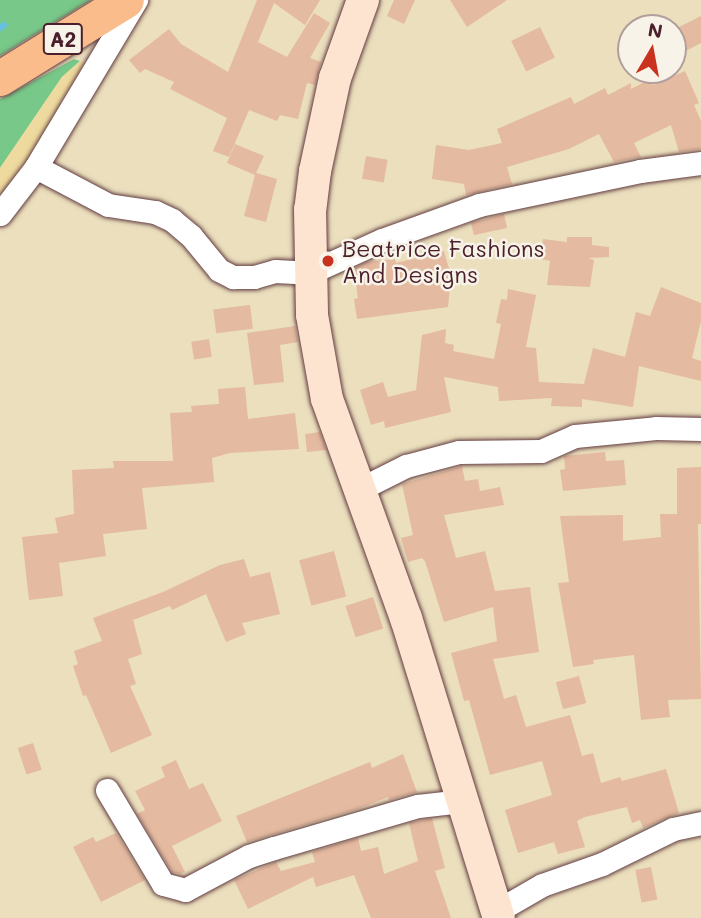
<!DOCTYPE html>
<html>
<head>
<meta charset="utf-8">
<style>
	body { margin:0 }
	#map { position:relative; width:701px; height:918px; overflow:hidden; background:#ebdfbd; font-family:Mali,sans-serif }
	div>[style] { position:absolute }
	.green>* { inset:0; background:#78c889 }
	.sand>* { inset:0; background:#eeda9e }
	.stream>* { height:6px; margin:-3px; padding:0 3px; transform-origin:3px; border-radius:3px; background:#68c0e5 }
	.building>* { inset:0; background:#e4baa0; transform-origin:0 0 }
	.roads { filter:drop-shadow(0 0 2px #623c41) drop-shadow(0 0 2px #623c41) }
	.street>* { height:23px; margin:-11.5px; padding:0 11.5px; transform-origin:11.5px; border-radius:11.5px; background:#fff }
	.secondary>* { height:32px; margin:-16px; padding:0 16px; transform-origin:16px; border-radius:16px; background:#fde4d0 }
	.primary>* { height:35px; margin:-17.5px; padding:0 17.5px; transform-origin:17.5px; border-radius:17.5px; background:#f9bc8a }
	.dots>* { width:19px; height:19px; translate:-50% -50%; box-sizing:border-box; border:4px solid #f7f3e8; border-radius:50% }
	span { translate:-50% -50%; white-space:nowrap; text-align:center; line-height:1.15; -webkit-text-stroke:5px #f7f3e8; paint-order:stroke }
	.shield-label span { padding:2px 5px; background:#f7f3e8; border:2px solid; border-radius:5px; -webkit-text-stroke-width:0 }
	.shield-label { font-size:21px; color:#4a1f2b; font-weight:700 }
	.poi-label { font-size:23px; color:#4a1f2b }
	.left { translate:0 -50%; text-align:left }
	.north { position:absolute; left:617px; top:14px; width:70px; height:70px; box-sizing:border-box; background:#f7f3e8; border:2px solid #b29e9c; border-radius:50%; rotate:10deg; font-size:19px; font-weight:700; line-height:28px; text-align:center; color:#4a1f2b }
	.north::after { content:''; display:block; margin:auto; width:24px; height:32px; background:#c8321e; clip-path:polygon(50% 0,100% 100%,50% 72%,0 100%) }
</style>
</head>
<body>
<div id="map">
	<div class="green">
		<div style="clip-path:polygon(0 0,91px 0,0 56px)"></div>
		<div style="clip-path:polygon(74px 59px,80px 61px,62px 77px,0 168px,0 99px)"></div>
	</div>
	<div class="sand">
		<div style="clip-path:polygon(80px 61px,89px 65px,0 203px,0 168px,62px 77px)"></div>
	</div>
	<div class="stream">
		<div style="left:0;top:28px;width:5px;rotate:-37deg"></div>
	</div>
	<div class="building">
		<div style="clip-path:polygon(257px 0,320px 0,305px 25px,274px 3px,258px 42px,287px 57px,314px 13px,330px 23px,310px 58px,321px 62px,315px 85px,307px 83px,298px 119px,280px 115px,277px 121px,249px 110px,229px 157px,213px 151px,227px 118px,170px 89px,174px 82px,145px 69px,140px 73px,129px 60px,169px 29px,181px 44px,228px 72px)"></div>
		<div style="clip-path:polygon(394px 0,415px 0,404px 24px,387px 16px)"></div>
		<div style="clip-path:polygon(450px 0,507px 0,467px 27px)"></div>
		<div style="clip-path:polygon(701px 16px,701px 43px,678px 55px,673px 44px,673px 30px)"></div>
		<div style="left:540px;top:27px;width:34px;height:32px;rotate:64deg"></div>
		<div style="clip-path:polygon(685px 71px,699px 103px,694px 105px,701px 121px,701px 149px,679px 152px,671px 125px,634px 143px,641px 157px,614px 162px,599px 134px,569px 149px,507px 167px,512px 184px,466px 195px,464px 184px,432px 179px,436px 145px,469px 150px,502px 143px,497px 129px,571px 97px,574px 104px,605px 88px,608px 95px,631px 83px,631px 89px,651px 79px,653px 85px)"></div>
		<div style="clip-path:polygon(235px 144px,264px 156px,256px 173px,277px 179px,266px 222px,244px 216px,255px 175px,227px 163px)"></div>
		<div style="left:366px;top:156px;width:22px;height:23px;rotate:10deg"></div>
		<div style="clip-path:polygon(504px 214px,507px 228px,474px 235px,471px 223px)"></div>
		<div style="clip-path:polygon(567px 237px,592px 237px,592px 245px,609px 247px,609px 257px,588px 258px,594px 260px,590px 287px,547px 285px,550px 261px,540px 259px,543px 239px,567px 242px)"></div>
		<div style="clip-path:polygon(444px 251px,451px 276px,448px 307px,357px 319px,354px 299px,358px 298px,354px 268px,366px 262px,395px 259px,396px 263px)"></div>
		<div style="clip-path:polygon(661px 287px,701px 303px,701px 321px,692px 358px,701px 361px,701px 381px,639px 366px,633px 407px,582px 399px,582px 407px,551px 406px,552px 398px,499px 401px,498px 387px,444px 377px,451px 412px,385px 428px,384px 421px,371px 425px,360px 390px,383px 382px,388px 397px,416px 390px,422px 335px,446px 329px,445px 343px,454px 345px,453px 351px,494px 359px,501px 324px,496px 323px,501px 299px,507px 300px,508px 289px,536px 295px,526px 347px,536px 348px,539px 382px,584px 384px,593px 348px,625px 357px,636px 312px,650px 316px)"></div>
		<div style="left:250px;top:305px;width:24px;height:37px;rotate:83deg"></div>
		<div style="clip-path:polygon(295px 326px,298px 342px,280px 345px,284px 382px,254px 385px,247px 333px)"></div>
		<div style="left:209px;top:339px;width:18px;height:18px;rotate:81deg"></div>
		<div style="clip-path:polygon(245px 387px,248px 419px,295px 413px,299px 449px,230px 453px,212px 458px,214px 482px,142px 488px,147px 529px,103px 534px,106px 556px,59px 563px,63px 596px,29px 600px,22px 537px,58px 533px,55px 518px,74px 514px,72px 470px,114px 468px,113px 461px,173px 461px,170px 413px,192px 412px,191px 406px,219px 404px,218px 389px)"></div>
		<div style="clip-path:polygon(320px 432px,326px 450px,307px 452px,305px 434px)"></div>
		<div style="clip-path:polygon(605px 452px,606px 461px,624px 460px,626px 485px,563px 491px,560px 470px,565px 469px,564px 456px)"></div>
		<div style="clip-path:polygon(462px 466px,465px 481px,478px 479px,480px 491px,500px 487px,504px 505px,444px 515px,456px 558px,485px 551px,495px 591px,530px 587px,531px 595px,539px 652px,493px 659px,504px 699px,516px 695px,526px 727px,570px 715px,582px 756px,593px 753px,601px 783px,620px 777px,622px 781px,666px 769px,679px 813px,643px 828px,640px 820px,632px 823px,627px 807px,585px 817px,577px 821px,585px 847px,558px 854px,554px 842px,518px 853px,505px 810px,552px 795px,542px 761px,490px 775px,469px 700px,464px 701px,451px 653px,497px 641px,493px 607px,444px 622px,425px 561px,422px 558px,408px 562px,401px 538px,413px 535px,402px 484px)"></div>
		<div style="clip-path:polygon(701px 467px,701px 524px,698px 524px,701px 699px,668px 700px,670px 717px,641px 720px,634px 655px,593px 660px,594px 664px,573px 667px,558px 583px,569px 582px,560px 516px,623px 515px,623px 541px,661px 537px,660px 514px,677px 514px,677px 468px)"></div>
		<div style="left:334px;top:551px;width:47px;height:36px;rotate:75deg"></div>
		<div style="clip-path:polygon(244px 559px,250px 577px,270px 572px,280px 614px,242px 623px,246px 634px,226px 642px,206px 594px,172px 610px,170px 606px,133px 620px,142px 654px,128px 659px,136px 684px,130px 686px,152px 735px,111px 753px,86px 695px,83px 696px,73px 666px,78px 664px,74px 651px,102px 641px,93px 618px,163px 592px,220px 565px)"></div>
		<div style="left:373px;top:597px;width:33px;height:29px;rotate:72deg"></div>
		<div style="left:579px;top:676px;width:28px;height:24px;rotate:75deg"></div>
		<div style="left:33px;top:743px;width:28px;height:16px;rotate:72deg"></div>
		<div style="clip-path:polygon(403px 754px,417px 792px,389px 800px,388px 797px,358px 809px,247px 842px,236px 816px,370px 762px,372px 768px)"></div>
		<div style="clip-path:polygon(176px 760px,189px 789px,203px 783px,222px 821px,172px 846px,185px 872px,180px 874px,172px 872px,137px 814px,145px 810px,135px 791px,165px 777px,161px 767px)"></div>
		<div style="clip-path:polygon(432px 818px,445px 868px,435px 871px,451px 918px,371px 918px,354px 875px,316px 887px,313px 877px,248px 909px,234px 880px,276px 862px,281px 871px,315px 862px,312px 852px,358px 838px,361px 851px,378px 847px,384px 874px,418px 861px,409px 823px)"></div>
		<div style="clip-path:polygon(116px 833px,145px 880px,101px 902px,73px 847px,93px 837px,96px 842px)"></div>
		<div style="left:651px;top:867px;width:33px;height:16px;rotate:79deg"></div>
	</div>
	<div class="roads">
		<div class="street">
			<div style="left:36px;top:167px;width:81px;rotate:27.8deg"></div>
			<div style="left:108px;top:205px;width:48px;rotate:8.5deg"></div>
			<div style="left:155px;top:212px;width:19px;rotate:25deg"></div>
			<div style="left:172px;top:220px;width:25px;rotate:40deg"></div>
			<div style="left:191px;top:236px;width:44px;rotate:50.5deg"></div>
			<div style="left:219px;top:270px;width:16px;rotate:27deg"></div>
			<div style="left:233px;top:277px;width:21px"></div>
			<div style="left:254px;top:277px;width:22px;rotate:-16deg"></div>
			<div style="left:275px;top:271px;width:34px;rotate:3deg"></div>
			<div style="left:309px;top:273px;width:80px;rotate:-24.3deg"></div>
			<div style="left:382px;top:240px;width:103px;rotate:-19.8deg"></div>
			<div style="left:479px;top:205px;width:165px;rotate:-11.9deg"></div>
			<div style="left:640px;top:171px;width:62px;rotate:-7.5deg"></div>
			<div style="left:0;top:214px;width:59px;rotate:-52.5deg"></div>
			<div style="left:36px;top:167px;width:195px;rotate:-59.1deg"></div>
			<div style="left:358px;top:490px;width:54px;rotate:-26.6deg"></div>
			<div style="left:406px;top:466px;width:55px;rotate:-14.8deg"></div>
			<div style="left:459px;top:452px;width:82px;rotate:-0.7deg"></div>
			<div style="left:541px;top:451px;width:37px;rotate:-24deg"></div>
			<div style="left:575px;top:436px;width:81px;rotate:-5.6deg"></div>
			<div style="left:656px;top:428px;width:45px;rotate:1.3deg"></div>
			<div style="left:107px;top:790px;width:109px;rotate:59.2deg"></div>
			<div style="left:163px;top:884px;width:23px;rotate:15deg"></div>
			<div style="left:185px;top:890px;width:72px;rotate:-28deg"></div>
			<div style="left:249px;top:856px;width:26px;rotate:-18deg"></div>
			<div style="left:274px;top:848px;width:150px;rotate:-16.3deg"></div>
			<div style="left:418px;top:806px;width:44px;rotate:-6.5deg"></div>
			<div style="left:497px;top:911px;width:52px;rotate:-30deg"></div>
			<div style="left:542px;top:885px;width:64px;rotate:-19.3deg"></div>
			<div style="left:602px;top:864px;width:79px;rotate:-26.2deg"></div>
			<div style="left:673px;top:829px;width:29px;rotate:-12deg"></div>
		</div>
		<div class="secondary">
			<div style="left:363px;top:0;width:83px;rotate:109.7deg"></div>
			<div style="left:335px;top:78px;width:95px;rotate:102.1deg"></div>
			<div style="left:315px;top:171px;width:38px;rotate:97deg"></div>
			<div style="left:310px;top:209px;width:106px;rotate:88.9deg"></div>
			<div style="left:312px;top:315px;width:85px;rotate:79.9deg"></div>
			<div style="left:327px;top:399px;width:233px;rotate:70.2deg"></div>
			<div style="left:406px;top:618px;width:314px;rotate:72.8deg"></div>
		</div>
		<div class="primary">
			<div style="left:0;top:78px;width:148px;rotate:-31.8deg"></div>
		</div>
	</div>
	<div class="dots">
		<div style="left:328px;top:261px;background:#c8321e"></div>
	</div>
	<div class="shield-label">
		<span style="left:63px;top:39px">A2</span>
	</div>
	<div class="poi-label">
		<span class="left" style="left:342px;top:261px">Beatrice Fashions<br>And Designs</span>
	</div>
	<div class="north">N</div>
</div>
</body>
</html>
